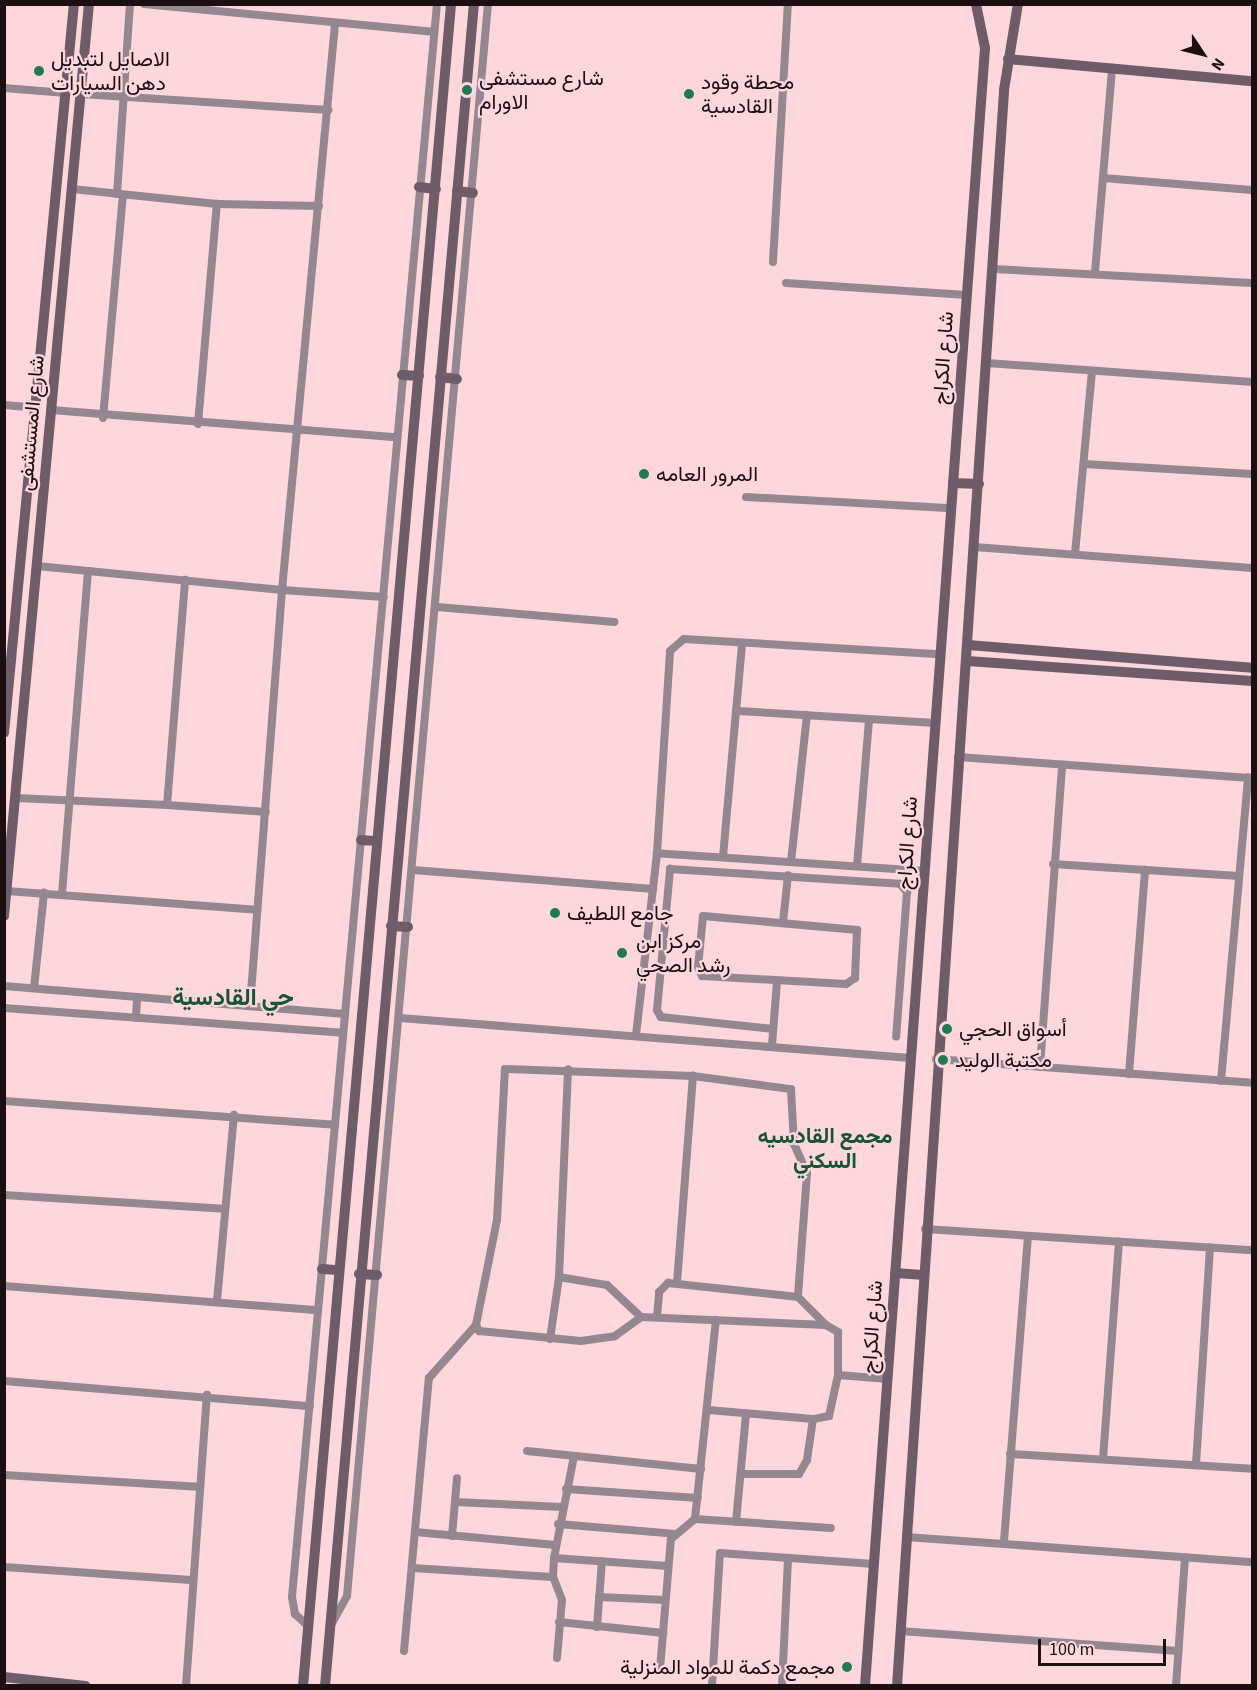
<!DOCTYPE html>
<html>
<head>
<meta charset="utf-8">
<style>
	body { margin:0 }
	#map { position:relative; width:1257px; height:1690px; overflow:hidden; background:#fdd7dc; font-family:"Source Sans 3",Vazirmatn,sans-serif }
	div>[style] { position:absolute }
	.street>* { height:8px; margin:-4px; padding:0 4px; transform-origin:4px; border-radius:4px; background:#958790 }
	.secondary>* { height:10px; margin:-5px; padding:0 5px; transform-origin:5px; border-radius:5px; background:#6f5c69 }
	.dots>* { width:16px; height:16px; translate:-50% -50%; box-sizing:border-box; border:3px solid #fdd7dc; border-radius:50% }
	span { translate:-50% -50%; white-space:nowrap; text-align:center; line-height:1.15; -webkit-text-stroke:4.5px #fdd7dc; paint-order:stroke }
	.poi-label { font-size:21px; color:#1b0f11 }
	.left { translate:0 -50%; text-align:left }
	.right { translate:-100% -50%; text-align:right }
	.street-label { font-size:21px; color:#1b0f11 }
	.neighbourhood-label { font-size:22px; color:#165436; font-weight:700 }
	.quarter-label { font-size:24px; color:#165436; font-weight:700 }
	.frame { position:absolute; inset:0; border:6px solid #1b0f11; pointer-events:none }
	.north { position:absolute; left:1173px; top:24px; width:60px; height:60px; -webkit-text-stroke:4px #fdd7dc; paint-order:stroke; rotate:125deg; font-size:16px; font-weight:700; line-height:24px; text-align:center; color:#1b0f11 }
	.north::after { content:''; display:block; margin:auto; width:21px; height:27px; background:#1b0f11; clip-path:polygon(50% 0,100% 100%,50% 72%,0 100%) }
	.scale { position:absolute; left:1038px; top:1639px; width:128px; height:27px; box-sizing:border-box; border:3px solid #1b0f11; border-top:0; padding-left:8px; font-size:18px; line-height:21px; white-space:nowrap; color:#1b0f11; -webkit-text-stroke:4px #fdd7dc; paint-order:stroke }
</style>
</head>
<body>
<div id="map">
	<div class="street">
		<div style="left:144px;top:4px;width:290px;rotate:5.5deg"></div>
		<div style="left:4px;top:88px;width:62px;rotate:4.6deg"></div>
		<div style="left:81px;top:94px;width:248px;rotate:3.7deg"></div>
		<div style="left:1103px;top:178px;width:149px;rotate:4.6deg"></div>
		<div style="left:72px;top:189px;width:146px;rotate:5.9deg"></div>
		<div style="left:217px;top:204px;width:102px;rotate:1.1deg"></div>
		<div style="left:117px;top:194px;width:190px;rotate:-86.1deg"></div>
		<div style="left:773px;top:262px;width:258px;rotate:-86.7deg"></div>
		<div style="left:994px;top:269px;width:258px;rotate:3.1deg"></div>
		<div style="left:1095px;top:272px;width:205px;rotate:-85.2deg"></div>
		<div style="left:786px;top:283px;width:181px;rotate:3.8deg"></div>
		<div style="left:987px;top:363px;width:266px;rotate:4.1deg"></div>
		<div style="left:4px;top:405px;width:32px;rotate:5deg"></div>
		<div style="left:51px;top:410px;width:346px;rotate:4.5deg"></div>
		<div style="left:103px;top:418px;width:224px;rotate:-84.9deg"></div>
		<div style="left:198px;top:424px;width:221px;rotate:-85.1deg"></div>
		<div style="left:1084px;top:464px;width:168px;rotate:3.4deg"></div>
		<div style="left:746px;top:497px;width:206px;rotate:3.1deg"></div>
		<div style="left:974px;top:547px;width:279px;rotate:4.3deg"></div>
		<div style="left:1075px;top:554px;width:184px;rotate:-84.7deg"></div>
		<div style="left:37px;top:566px;width:246px;rotate:5.6deg"></div>
		<div style="left:282px;top:590px;width:568px;rotate:-84.65deg"></div>
		<div style="left:437px;top:607px;width:178px;rotate:4.8deg"></div>
		<div style="left:738px;top:711px;width:198px;rotate:3.5deg"></div>
		<div style="left:958px;top:757px;width:293px;rotate:4.1deg"></div>
		<div style="left:17px;top:798px;width:150px;rotate:2.7deg"></div>
		<div style="left:167px;top:805px;width:226px;rotate:-85.4deg"></div>
		<div style="left:167px;top:805px;width:99px;rotate:4deg"></div>
		<div style="left:723px;top:857px;width:214px;rotate:-84.9deg"></div>
		<div style="left:791px;top:862px;width:148px;rotate:-83.8deg"></div>
		<div style="left:1053px;top:864px;width:186px;rotate:3.7deg"></div>
		<div style="left:857px;top:866px;width:147px;rotate:-85.3deg"></div>
		<div style="left:413px;top:870px;width:241px;rotate:4.5deg"></div>
		<div style="left:925px;top:871px;width:269px;rotate:-176.2deg"></div>
		<div style="left:657px;top:853px;width:202px;rotate:-86.3deg"></div>
		<div style="left:670px;top:651px;width:18px;rotate:-41deg"></div>
		<div style="left:684px;top:639px;width:256px;rotate:3.4deg"></div>
		<div style="left:7px;top:891px;width:251px;rotate:4.3deg"></div>
		<div style="left:62px;top:894px;width:324px;rotate:-85.4deg"></div>
		<div style="left:703px;top:916px;width:155px;rotate:5.2deg"></div>
		<div style="left:857px;top:930px;width:48px;rotate:92.4deg"></div>
		<div style="left:855px;top:978px;width:11px;rotate:146deg"></div>
		<div style="left:846px;top:984px;width:144px;rotate:-176.8deg"></div>
		<div style="left:702px;top:976px;width:10px;rotate:-114deg"></div>
		<div style="left:698px;top:967px;width:51px;rotate:-84.4deg"></div>
		<div style="left:783px;top:922px;width:47px;rotate:-83.9deg"></div>
		<div style="left:4px;top:986px;width:342px;rotate:4.7deg"></div>
		<div style="left:34px;top:988px;width:96px;rotate:-84deg"></div>
		<div style="left:250px;top:1006px;width:417px;rotate:-85.6deg"></div>
		<div style="left:282px;top:590px;width:102px;rotate:3.9deg"></div>
		<div style="left:4px;top:1008px;width:339px;rotate:4.2deg"></div>
		<div style="left:136px;top:1018px;width:21px;rotate:-87deg"></div>
		<div style="left:400px;top:1018px;width:512px;rotate:4.48deg"></div>
		<div style="left:773px;top:1029px;width:113px;rotate:-173.9deg"></div>
		<div style="left:661px;top:1017px;width:8px;rotate:-120deg"></div>
		<div style="left:657px;top:1010px;width:142px;rotate:-84.7deg"></div>
		<div style="left:670px;top:869px;width:230px;rotate:3.7deg"></div>
		<div style="left:900px;top:884px;width:11px;rotate:49deg"></div>
		<div style="left:907px;top:892px;width:145px;rotate:94.3deg"></div>
		<div style="left:636px;top:1035px;width:183px;rotate:-83.4deg"></div>
		<div style="left:772px;top:1045px;width:64px;rotate:-85.5deg"></div>
		<div style="left:936px;top:1059px;width:317px;rotate:4.3deg"></div>
		<div style="left:1040px;top:1067px;width:303px;rotate:-85.8deg"></div>
		<div style="left:1129px;top:1074px;width:205px;rotate:-85.5deg"></div>
		<div style="left:1221px;top:1081px;width:305px;rotate:-84.9deg"></div>
		<div style="left:4px;top:1101px;width:332px;rotate:4.1deg"></div>
		<div style="left:4px;top:1195px;width:220px;rotate:3.6deg"></div>
		<div style="left:925px;top:1229px;width:328px;rotate:3.7deg"></div>
		<div style="left:1028px;top:1236px;width:309px;rotate:94.5deg"></div>
		<div style="left:1004px;top:1544px;width:249px;rotate:4.2deg"></div>
		<div style="left:559px;top:1277px;width:49px;rotate:9.5deg"></div>
		<div style="left:607px;top:1285px;width:47px;rotate:43.3deg"></div>
		<div style="left:641px;top:1317px;width:185px;rotate:2.5deg"></div>
		<div style="left:826px;top:1325px;width:14px;rotate:30deg"></div>
		<div style="left:838px;top:1332px;width:43px;rotate:90deg"></div>
		<div style="left:838px;top:1375px;width:42px;rotate:102.4deg"></div>
		<div style="left:829px;top:1416px;width:16px;rotate:169deg"></div>
		<div style="left:813px;top:1419px;width:105px;rotate:-175.1deg"></div>
		<div style="left:677px;top:1283px;width:208px;rotate:-85.6deg"></div>
		<div style="left:4px;top:1286px;width:315px;rotate:4.4deg"></div>
		<div style="left:217px;top:1301px;width:187px;rotate:-84.8deg"></div>
		<div style="left:657px;top:1317px;width:25px;rotate:-85deg"></div>
		<div style="left:659px;top:1292px;width:13px;rotate:-45deg"></div>
		<div style="left:668px;top:1283px;width:131px;rotate:6.1deg"></div>
		<div style="left:476px;top:1325px;width:7px;rotate:63deg"></div>
		<div style="left:479px;top:1331px;width:102px;rotate:5.6deg"></div>
		<div style="left:581px;top:1341px;width:34px;rotate:-8deg"></div>
		<div style="left:615px;top:1336px;width:32px;rotate:-36deg"></div>
		<div style="left:550px;top:1339px;width:63px;rotate:-81.7deg"></div>
		<div style="left:559px;top:1277px;width:208px;rotate:-87.5deg"></div>
		<div style="left:838px;top:1375px;width:50px;rotate:4.6deg"></div>
		<div style="left:4px;top:1381px;width:307px;rotate:4.7deg"></div>
		<div style="left:527px;top:1451px;width:175px;rotate:5.9deg"></div>
		<div style="left:1010px;top:1454px;width:242px;rotate:3.5deg"></div>
		<div style="left:1103px;top:1459px;width:218px;rotate:-85.8deg"></div>
		<div style="left:1196px;top:1464px;width:217px;rotate:-86.3deg"></div>
		<div style="left:741px;top:1474px;width:58px"></div>
		<div style="left:799px;top:1474px;width:16px;rotate:-60deg"></div>
		<div style="left:807px;top:1460px;width:41px;rotate:-81.7deg"></div>
		<div style="left:4px;top:1475px;width:194px;rotate:3.5deg"></div>
		<div style="left:566px;top:1489px;width:132px;rotate:3.9deg"></div>
		<div style="left:455px;top:1502px;width:107px;rotate:2.7deg"></div>
		<div style="left:695px;top:1519px;width:200px;rotate:-84deg"></div>
		<div style="left:736px;top:1522px;width:108px;rotate:-84.7deg"></div>
		<div style="left:558px;top:1524px;width:118px;rotate:4.8deg"></div>
		<div style="left:415px;top:1532px;width:141px;rotate:5.3deg"></div>
		<div style="left:452px;top:1536px;width:58px;rotate:-85.1deg"></div>
		<div style="left:906px;top:1537px;width:98px;rotate:4.1deg"></div>
		<div style="left:554px;top:1558px;width:114px;rotate:4deg"></div>
		<div style="left:4px;top:1567px;width:187px;rotate:4deg"></div>
		<div style="left:413px;top:1568px;width:140px;rotate:3.7deg"></div>
		<div style="left:599px;top:1597px;width:66px;rotate:2.6deg"></div>
		<div style="left:559px;top:1622px;width:105px;rotate:6deg"></div>
		<div style="left:331px;top:1625px;width:33px;rotate:-61deg"></div>
		<div style="left:347px;top:1596px;width:1598px;rotate:-84.94deg"></div>
		<div style="left:308px;top:1626px;width:18px;rotate:-137deg"></div>
		<div style="left:295px;top:1614px;width:17px;rotate:-100deg"></div>
		<div style="left:292px;top:1597px;width:1600px;rotate:-84.8deg"></div>
		<div style="left:597px;top:1627px;width:66px;rotate:-85.7deg"></div>
		<div style="left:900px;top:1631px;width:279px;rotate:4.1deg"></div>
		<div style="left:404px;top:1651px;width:274px;rotate:-84.8deg"></div>
		<div style="left:429px;top:1378px;width:71px;rotate:-48.4deg"></div>
		<div style="left:476px;top:1325px;width:107px;rotate:-78.7deg"></div>
		<div style="left:497px;top:1220px;width:151px;rotate:-87deg"></div>
		<div style="left:505px;top:1069px;width:188px;rotate:2.1deg"></div>
		<div style="left:693px;top:1076px;width:99px;rotate:7.6deg"></div>
		<div style="left:791px;top:1089px;width:55px;rotate:86.9deg"></div>
		<div style="left:794px;top:1144px;width:32px;rotate:66deg"></div>
		<div style="left:807px;top:1173px;width:124px;rotate:94.2deg"></div>
		<div style="left:798px;top:1297px;width:40px;rotate:45deg"></div>
		<div style="left:557px;top:1658px;width:58px;rotate:-85.1deg"></div>
		<div style="left:562px;top:1600px;width:25px;rotate:-111deg"></div>
		<div style="left:553px;top:1577px;width:19px;rotate:-87deg"></div>
		<div style="left:554px;top:1558px;width:104px;rotate:-78.9deg"></div>
		<div style="left:660px;top:1669px;width:130px;rotate:-85.2deg"></div>
		<div style="left:671px;top:1539px;width:31px;rotate:-40deg"></div>
		<div style="left:695px;top:1519px;width:136px;rotate:3.8deg"></div>
		<div style="left:186px;top:1686px;width:292px;rotate:-85.9deg"></div>
		<div style="left:712px;top:1686px;width:133px;rotate:-86.6deg"></div>
		<div style="left:720px;top:1553px;width:154px;rotate:4.1deg"></div>
		<div style="left:782px;top:1686px;width:128px;rotate:-87.3deg"></div>
		<div style="left:1176px;top:1686px;width:129px;rotate:-86deg"></div>
	</div>
	<div class="secondary">
		<div style="left:1008px;top:59px;width:245px;rotate:5.2deg"></div>
		<div style="left:419px;top:187px;width:17px;rotate:7deg"></div>
		<div style="left:457px;top:191px;width:16px;rotate:7deg"></div>
		<div style="left:402px;top:375px;width:17px;rotate:3deg"></div>
		<div style="left:440px;top:377px;width:17px;rotate:7deg"></div>
		<div style="left:953px;top:483px;width:26px;rotate:2deg"></div>
		<div style="left:968px;top:645px;width:285px;rotate:4.6deg"></div>
		<div style="left:967px;top:661px;width:286px;rotate:4deg"></div>
		<div style="left:4px;top:733px;width:732px;rotate:-84.52deg"></div>
		<div style="left:361px;top:840px;width:16px;rotate:4deg"></div>
		<div style="left:4px;top:916px;width:916px;rotate:-84.68deg"></div>
		<div style="left:391px;top:926px;width:17px;rotate:3deg"></div>
		<div style="left:322px;top:1269px;width:16px;rotate:4deg"></div>
		<div style="left:895px;top:1273px;width:27px;rotate:4deg"></div>
		<div style="left:359px;top:1274px;width:18px;rotate:3deg"></div>
		<div style="left:4px;top:1677px;width:82px;rotate:6.3deg"></div>
		<div style="left:303px;top:1686px;width:1688px;rotate:-84.97deg"></div>
		<div style="left:325px;top:1686px;width:1689px;rotate:-84.94deg"></div>
		<div style="left:865px;top:1686px;width:1642px;rotate:-85.81deg"></div>
		<div style="left:985px;top:48px;width:45px;rotate:-101.6deg"></div>
		<div style="left:897px;top:1686px;width:1600px;rotate:-86.16deg"></div>
		<div style="left:1004px;top:90px;width:87px;rotate:-80.8deg"></div>
	</div>
	<div class="dots">
		<div style="left:39px;top:71px;background:#1e7a50"></div>
		<div style="left:467px;top:90px;background:#1e7a50"></div>
		<div style="left:689px;top:94px;background:#1e7a50"></div>
		<div style="left:644px;top:474px;background:#1e7a50"></div>
		<div style="left:555px;top:913px;background:#1e7a50"></div>
		<div style="left:622px;top:953px;background:#1e7a50"></div>
		<div style="left:947px;top:1029px;background:#1e7a50"></div>
		<div style="left:943px;top:1060px;background:#1e7a50"></div>
		<div style="left:847px;top:1667px;background:#1e7a50"></div>
	</div>
	<div class="poi-label">
		<span class="left" style="left:51px;top:71px">الاصايل لتبديل<br>دهن السيارات</span>
		<span class="left" style="left:479px;top:90px">شارع مستشفى<br>الاورام</span>
		<span class="left" style="left:701px;top:94px">محطة وقود<br>القادسية</span>
		<span class="left" style="left:656px;top:474px">المرور العامه</span>
		<span class="left" style="left:567px;top:913px">جامع اللطیف</span>
		<span class="left" style="left:636px;top:953px">مركز ابن<br>رشد الصحي</span>
		<span class="left" style="left:959px;top:1029px">أسواق الحجي</span>
		<span class="left" style="left:955px;top:1060px">مكتبة الوليد</span>
		<span class="right" style="left:835px;top:1667px">مجمع دكمة للمواد المنزلية</span>
	</div>
	<div class="street-label">
		<span style="left:943px;top:358px;rotate:-86deg">شارع الكراج</span>
		<span style="left:31px;top:423px;rotate:-85deg">شارع المستشفى</span>
		<span style="left:907px;top:843px;rotate:-86deg">شارع الكراج</span>
		<span style="left:872px;top:1327px;rotate:-86deg">شارع الكراج</span>
	</div>
	<div class="neighbourhood-label">
		<span style="left:825px;top:1149px">مجمع القادسيه<br>السكني</span>
	</div>
	<div class="quarter-label">
		<span style="left:233px;top:998px">حي القادسية</span>
	</div>
	<div class="frame"></div>
	<div class="north">N</div>
	<div class="scale">100 m</div>
</div>
</body>
</html>
